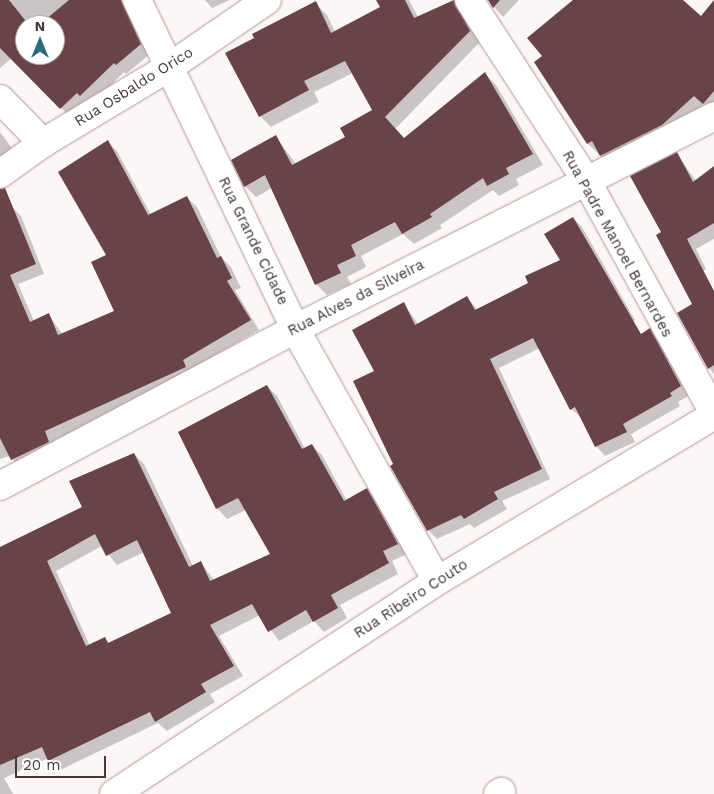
<!DOCTYPE html>
<html>
<head>
<meta charset="utf-8">
<style>
	body { margin:0 }
	#map { position:relative; width:714px; height:794px; overflow:hidden; background:#fdf6f6; font-family:"Work Sans",sans-serif }
	div>[style] { position:absolute }
	.shadow>* { inset:0; background:#0003 }
	.building>* { inset:0; background:#684347 }
	.roads { filter:drop-shadow(0 0 1px #b49497) drop-shadow(0 0 1px #b49497) }
	.minor>* { height:28px; margin:-14px; padding:0 14px; transform-origin:14px; border-radius:14px; background:#fff }
	span { translate:-50% -50%; white-space:nowrap; text-align:center; line-height:1.15; -webkit-text-stroke:5px #fff; paint-order:stroke }
	.street-label { font-size:15px; color:#46393a }
	.north { position:absolute; left:15px; top:15px; width:50px; height:50px; box-sizing:border-box; background:#fff; border:1px solid #b5b0b0; border-radius:50%; rotate:0deg; font-size:14px; font-weight:700; line-height:20px; text-align:center; color:#46393a }
	.north::after { content:''; display:block; margin:auto; width:18px; height:22px; background:#2b6b80; clip-path:polygon(50% 0,100% 100%,50% 72%,0 100%) }
	.scale { position:absolute; left:15px; top:756px; width:91px; height:22px; box-sizing:border-box; border:2px solid #46393a; border-top:0; padding-left:6px; font-size:15px; line-height:18px; white-space:nowrap; color:#46393a; -webkit-text-stroke:4px #fff; paint-order:stroke }
</style>
</head>
<body>
<div id="map">
	<div class="shadow">
		<div style="clip-path:polygon(evenodd,0 0,121px 0,131px 12px,150px 54px,126px 74px,124px 72px,91px 105px,71px 118px,12px 58px,0 68px,0 0,25px 25px,55px 25px,55px 55px,25px 55px,25px 25px)"></div>
		<div style="clip-path:polygon(205px 0,230px 0,212px 8px)"></div>
		<div style="clip-path:polygon(377px 0,409px 0,418px 17px,454px 0,464px 10px,480px 42px,395px 129px,405px 139px,485px 74px,496px 85px,543px 165px,516px 179px,519px 185px,499px 196px,493px 190px,440px 225px,442px 228px,414px 244px,403px 234px,361px 256px,366px 267px,347px 277px,351px 284px,327px 295px,316px 284px,272px 188px,256px 197px,245px 186px,276px 137px,296px 164px,347px 138px,374px 110px,353px 73px,314px 92px,319px 102px,271px 127px,260px 116px,255px 38px,316px 4px,327px 15px,335px 32px,381px 8px)"></div>
		<div style="clip-path:polygon(488px 0,519px 0,503px 17px)"></div>
		<div style="clip-path:polygon(573px 0,678px 0,701px 18px,714px 17px,714px 112px,704px 104px,672px 135px,611px 165px,588px 144px,536px 62px,544px 56px,528px 38px)"></div>
		<div style="clip-path:polygon(0 132px,19px 158px,0 174px)"></div>
		<div style="clip-path:polygon(108px 142px,117px 151px,151px 215px,187px 198px,197px 207px,221px 257px,231px 267px,241px 288px,235px 290px,259px 330px,191px 369px,195px 377px,53px 441px,58px 451px,21px 469px,10px 456px,0 459px,0 212px,12px 207px,21px 216px,44px 274px,18px 284px,34px 321px,49px 315px,63px 335px,116px 312px,107px 255px)"></div>
		<div style="clip-path:polygon(677px 154px,696px 181px,714px 167px,714px 239px,696px 249px,706px 269px,687px 283px,663px 233px)"></div>
		<div style="clip-path:polygon(573px 218px,582px 227px,635px 320px,627px 326px,639px 343px,652px 335px,662px 344px,690px 395px,678px 402px,680px 406px,631px 434px,635px 442px,605px 456px,596px 446px,582px 418px,571px 409px,540px 348px,499px 368px,550px 479px,502px 501px,507px 509px,474px 528px,470px 524px,437px 539px,428px 530px,395px 465px,376px 372px,404px 304px,418px 324px,467px 297px,478px 310px,530px 284px,562px 260px)"></div>
		<div style="clip-path:polygon(714px 297px,714px 374px,709px 368px)"></div>
		<div style="clip-path:polygon(evenodd,267px 386px,277px 396px,305px 449px,311px 445px,322px 455px,347px 501px,367px 490px,377px 500px,407px 554px,392px 561px,398px 574px,340px 605px,347px 618px,324px 632px,314px 621px,279px 641px,260px 615px,219px 636px,243px 676px,210px 694px,215px 702px,167px 731px,158px 723px,60px 770px,49px 758px,4px 778px,13px 794px,0 794px,0 548px,84px 507px,134px 454px,144px 464px,193px 566px,201px 563px,214px 580px,271px 554px,246px 510px,227px 519px,217px 508px,267px 386px,102px 546px,117px 565px,144px 552px,173px 613px,110px 644px,105px 639px,90px 646px,56px 571px,102px 546px)"></div>
	</div>
	<div class="building">
		<div style="clip-path:polygon(0 0,9px 0,29px 25px,25px 25px,25px 55px,55px 55px,55px 25px,39px 25px,69px 0,121px 0,141px 44px,116px 65px,114px 63px,80px 96px,77px 93px,60px 109px,0 48px)"></div>
		<div style="clip-path:polygon(376px 0,405px 0,414px 18px,454px 0,470px 31px,385px 117px,404px 138px,485px 72px,533px 154px,506px 168px,509px 174px,487px 186px,483px 178px,430px 214px,432px 217px,402px 234px,395px 222px,351px 245px,356px 256px,337px 265px,341px 273px,315px 285px,265px 175px,244px 187px,231px 160px,276px 135px,292px 165px,345px 137px,340px 128px,372px 110px,345px 61px,304px 81px,309px 90px,259px 117px,225px 53px,254px 38px,252px 34px,316px 1px,331px 33px,380px 7px)"></div>
		<div style="clip-path:polygon(488px 0,500px 0,493px 8px)"></div>
		<div style="clip-path:polygon(573px 0,683px 0,701px 16px,714px 0,714px 91px,703px 104px,694px 96px,662px 125px,600px 156px,592px 141px,587px 144px,534px 62px,542px 56px,527px 38px)"></div>
		<div style="clip-path:polygon(108px 140px,148px 215px,187px 196px,217px 258px,221px 256px,232px 278px,227px 281px,251px 320px,183px 360px,186px 367px,45px 431px,49px 442px,11px 460px,0 438px,0 189px,5px 188px,36px 264px,10px 275px,30px 322px,49px 313px,58px 335px,114px 311px,91px 262px,106px 255px,58px 172px)"></div>
		<div style="clip-path:polygon(677px 152px,693px 182px,714px 166px,714px 223px,687px 239px,714px 291px,714px 365px,708px 369px,677px 313px,692px 304px,656px 235px,661px 232px,630px 176px)"></div>
		<div style="clip-path:polygon(573px 217px,641px 334px,650px 328px,681px 386px,670px 393px,672px 396px,623px 424px,627px 432px,595px 447px,575px 407px,570px 410px,533px 338px,490px 359px,542px 469px,494px 492px,498px 499px,464px 519px,461px 515px,427px 531px,390px 466px,393px 464px,353px 381px,374px 371px,352px 330px,404px 302px,415px 325px,467px 296px,475px 310px,528px 283px,525px 276px,560px 260px,544px 234px)"></div>
		<div style="clip-path:polygon(evenodd,267px 385px,302px 449px,312px 444px,344px 501px,367px 488px,398px 544px,383px 551px,389px 563px,331px 595px,338px 608px,313px 622px,306px 610px,268px 632px,252px 604px,210px 625px,234px 666px,201px 684px,206px 692px,155px 722px,150px 712px,48px 761px,42px 747px,0 765px,0 547px,82px 507px,69px 481px,134px 453px,189px 567px,201px 561px,210px 581px,270px 554px,238px 498px,216px 509px,178px 432px,267px 385px,95px 534px,106px 556px,137px 540px,171px 613px,108px 643px,105px 637px,86px 646px,47px 561px,95px 534px)"></div>
	</div>
	<div class="roads">
		<div class="minor">
			<div style="left:137px;top:0;width:365px;rotate:64.3deg"></div>
			<div style="left:295px;top:329px;width:289px;rotate:60.6deg"></div>
			<div style="left:469px;top:0;width:217px;rotate:57deg"></div>
			<div style="left:587px;top:182px;width:264px;rotate:61.2deg"></div>
			<div style="left:0;top:99px;width:62px;rotate:45.7deg"></div>
			<div style="left:0;top:174px;width:53px;rotate:-35.8deg"></div>
			<div style="left:43px;top:143px;width:146px;rotate:-31deg"></div>
			<div style="left:168px;top:68px;width:120px;rotate:-34.5deg"></div>
			<div style="left:0;top:486px;width:334px;rotate:-28deg"></div>
			<div style="left:295px;top:329px;width:470px;rotate:-26.9deg"></div>
			<div style="left:114px;top:794px;width:387px;rotate:-33.4deg"></div>
			<div style="left:437px;top:581px;width:323px;rotate:-30.9deg"></div>
			<div style="left:498px;top:794px;width:4px;rotate:-34deg"></div>
		</div>
	</div>
	<div class="street-label">
		<span style="left:134px;top:87px;rotate:-32deg">Rua Osbaldo Orico</span>
		<span style="left:253px;top:241px;rotate:64deg">Rua Grande Cidade</span>
		<span style="left:617px;top:244px;rotate:61deg">Rua Padre Manoel Bernardes</span>
		<span style="left:356px;top:298px;rotate:-27deg">Rua Alves da Silveira</span>
		<span style="left:411px;top:599px;rotate:-33deg">Rua Ribeiro Couto</span>
	</div>
	<div class="north">N</div>
	<div class="scale">20 m</div>
</div>
</body>
</html>
